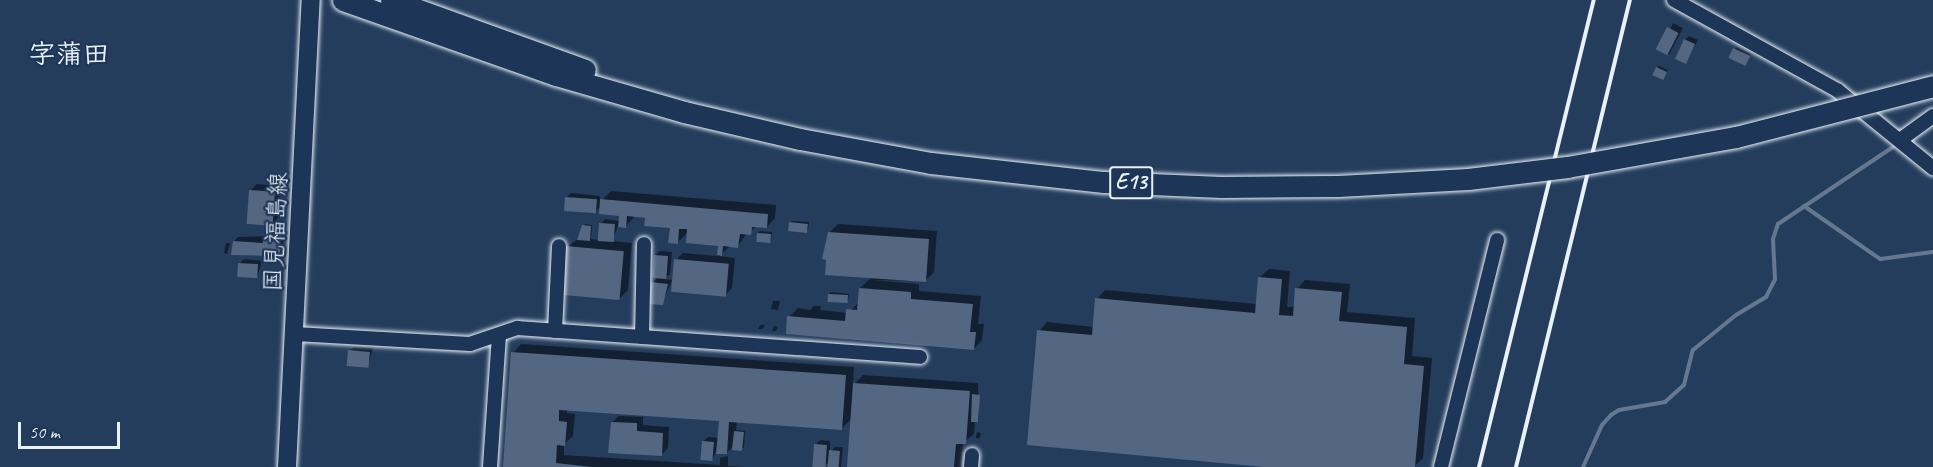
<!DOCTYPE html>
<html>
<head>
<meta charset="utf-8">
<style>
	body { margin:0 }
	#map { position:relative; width:1933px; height:467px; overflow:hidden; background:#253d5d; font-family:Caveat,"Klee One",sans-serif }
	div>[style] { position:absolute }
	.shadow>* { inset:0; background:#0007; transform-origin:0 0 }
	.stream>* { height:4px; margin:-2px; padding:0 2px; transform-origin:2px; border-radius:2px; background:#657890 }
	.building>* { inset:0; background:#536782; transform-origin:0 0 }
	.roads { filter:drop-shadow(0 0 2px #e8f1f8) drop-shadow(0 0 2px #e8f1f8) }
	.minor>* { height:14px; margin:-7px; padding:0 7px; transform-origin:7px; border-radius:7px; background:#1d3557 }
	.major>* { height:18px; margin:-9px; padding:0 9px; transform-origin:9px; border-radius:9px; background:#1d3557 }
	.rail>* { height:4px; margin:-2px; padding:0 2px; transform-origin:2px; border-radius:2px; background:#e8f1f8 }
	.bridges { filter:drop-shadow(0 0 2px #e8f1f8) drop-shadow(0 0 2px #e8f1f8) }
	.highway-bridge>* { height:21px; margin:-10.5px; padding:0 10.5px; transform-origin:10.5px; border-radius:10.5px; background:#1d3557 }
	span { translate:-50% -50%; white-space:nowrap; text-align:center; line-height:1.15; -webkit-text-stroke:4.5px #1d3557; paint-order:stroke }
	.shield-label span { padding:2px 4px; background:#1d3557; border:2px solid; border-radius:4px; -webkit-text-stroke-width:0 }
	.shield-label { font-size:22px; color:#e8f1f8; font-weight:700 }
	.street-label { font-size:24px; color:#e8f1f8 }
	.quarter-label { font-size:27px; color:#e8f1f8; font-weight:700 }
	.scale { position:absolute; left:18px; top:422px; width:102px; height:27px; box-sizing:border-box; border:3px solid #e8f1f8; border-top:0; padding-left:8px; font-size:18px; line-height:21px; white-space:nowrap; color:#e8f1f8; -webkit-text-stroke:4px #1d3557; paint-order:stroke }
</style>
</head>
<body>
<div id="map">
	<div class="shadow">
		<div style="left:1673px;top:23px;width:11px;height:30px;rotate:27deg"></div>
		<div style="clip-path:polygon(1689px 36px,1698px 40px,1685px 62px,1685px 40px)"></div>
		<div style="clip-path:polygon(1736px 47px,1751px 54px,1747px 63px,1735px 49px)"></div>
		<div style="clip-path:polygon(1659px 66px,1668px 70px,1664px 77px,1657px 68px)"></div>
		<div style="clip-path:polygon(257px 184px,281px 186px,279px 217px,272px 224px,250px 191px)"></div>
		<div style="clip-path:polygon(611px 191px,776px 205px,775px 218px,767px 227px,758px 226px,747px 233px,738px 246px,730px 246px,719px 256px,735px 258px,732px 288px,725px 295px,676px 260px,683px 253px,718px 256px,719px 245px,689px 231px,677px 243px,671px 226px,635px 216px,626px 226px,618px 226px,612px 241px,632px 243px,628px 290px,619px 299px,567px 247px,579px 238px,585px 224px,592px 225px,591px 239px,599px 240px,601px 224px,605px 219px,620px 221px,620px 214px,601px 206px,595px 212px,567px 197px,571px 193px,600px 196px,600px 202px)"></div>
		<div style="clip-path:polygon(792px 221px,809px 222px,808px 230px,790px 223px)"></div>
		<div style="clip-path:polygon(838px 224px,937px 231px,934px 272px,925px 281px,873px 280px,919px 284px,919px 291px,981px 296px,978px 324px,984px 324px,982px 340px,974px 349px,789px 317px,798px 308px,811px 310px,813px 306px,821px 306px,820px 310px,848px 313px,860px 301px,860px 288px,872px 277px,830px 232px)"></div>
		<div style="clip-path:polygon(760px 231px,772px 232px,771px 240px,758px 233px)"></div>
		<div style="clip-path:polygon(269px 236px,285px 238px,280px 254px,234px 241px,238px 237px)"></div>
		<div style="clip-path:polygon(226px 243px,230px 243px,227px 254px,224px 253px)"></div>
		<div style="clip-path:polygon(660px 251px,672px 252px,670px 274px,664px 279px,672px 280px,662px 304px,652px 283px,658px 277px,655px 255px)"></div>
		<div style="clip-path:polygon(244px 259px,262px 261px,257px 278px,240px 263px)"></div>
		<div style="clip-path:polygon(1269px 269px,1290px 271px,1287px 307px,1295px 307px,1297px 289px,1305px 280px,1350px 284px,1347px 312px,1415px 318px,1412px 356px,1432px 358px,1423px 458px,1414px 467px,1280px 467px,1039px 331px,1047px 322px,1094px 327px,1097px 299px,1105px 290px,1257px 304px,1260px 277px)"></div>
		<div style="clip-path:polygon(831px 292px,849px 294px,848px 300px,829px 294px)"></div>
		<div style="clip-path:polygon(773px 301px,780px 301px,778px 310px,771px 309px)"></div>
		<div style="clip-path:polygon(760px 325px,765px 325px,763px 329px,758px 329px)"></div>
		<div style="clip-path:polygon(774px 326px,778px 327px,776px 331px,772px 331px)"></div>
		<div style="clip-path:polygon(521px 344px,854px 367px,853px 385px,863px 375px,978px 383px,979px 419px,975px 420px,974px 434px,963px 443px,961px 467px,849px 467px,852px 418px,842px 428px,737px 421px,736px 430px,745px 431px,744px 448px,734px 445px,727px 453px,716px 452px,712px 459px,704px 441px,708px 437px,719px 438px,720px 419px,567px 409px,567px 413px,575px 414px,573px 436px,564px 444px,564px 455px,720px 465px,720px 458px,728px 456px,728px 466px,745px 467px,504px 467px,513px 353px)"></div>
		<div style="clip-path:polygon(354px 347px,373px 348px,368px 366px,349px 351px)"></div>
		<div style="clip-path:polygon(619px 416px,643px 417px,643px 425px,669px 427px,668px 448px,661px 455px,612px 422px)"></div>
		<div style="left:977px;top:432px;width:4px;height:6px;rotate:14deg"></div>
		<div style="clip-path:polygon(820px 440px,830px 441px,830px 452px,835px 447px,843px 447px,841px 467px,829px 467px,830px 463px,814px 467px,816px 444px)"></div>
	</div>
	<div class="stream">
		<div style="left:1804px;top:206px;width:93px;rotate:34.9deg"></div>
		<div style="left:1880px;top:259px;width:53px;rotate:-7.5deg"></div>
		<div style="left:1583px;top:467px;width:46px;rotate:-65.7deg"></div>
		<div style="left:1602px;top:425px;width:13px;rotate:-48deg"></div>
		<div style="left:1611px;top:415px;width:9px;rotate:-32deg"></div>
		<div style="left:1619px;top:410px;width:47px;rotate:-9.9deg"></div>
		<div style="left:1665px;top:402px;width:25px;rotate:-42deg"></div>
		<div style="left:1684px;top:385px;width:36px;rotate:-76deg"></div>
		<div style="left:1693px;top:350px;width:55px;rotate:-39.1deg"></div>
		<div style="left:1736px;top:315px;width:35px;rotate:-31deg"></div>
		<div style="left:1766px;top:297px;width:20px;rotate:-63deg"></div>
		<div style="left:1775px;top:279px;width:40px;rotate:-92.9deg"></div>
		<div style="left:1773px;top:239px;width:16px;rotate:-72deg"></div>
		<div style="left:1778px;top:224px;width:146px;rotate:-33.8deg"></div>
	</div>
	<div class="building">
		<div style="left:1667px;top:27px;width:13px;height:25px;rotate:27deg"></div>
		<div style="left:1684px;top:39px;width:12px;height:22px;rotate:24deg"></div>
		<div style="left:1733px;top:48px;width:19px;height:11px;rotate:25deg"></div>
		<div style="left:1656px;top:67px;width:12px;height:9px;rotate:24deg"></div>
		<div style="left:249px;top:190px;width:26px;height:34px;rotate:4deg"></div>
		<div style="left:565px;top:197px;width:32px;height:14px;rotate:4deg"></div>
		<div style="clip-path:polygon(600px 199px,768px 214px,767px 228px,752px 227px,751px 235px,740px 234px,738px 248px,723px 246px,722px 256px,717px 255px,718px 246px,686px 243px,687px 229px,679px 229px,678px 244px,668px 243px,670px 228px,644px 226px,645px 218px,627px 216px,626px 228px,618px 227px,619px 216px,599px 214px)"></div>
		<div style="left:789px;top:222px;width:19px;height:9px;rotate:6deg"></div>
		<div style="left:599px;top:223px;width:16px;height:18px;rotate:4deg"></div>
		<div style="clip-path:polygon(582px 225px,591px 226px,590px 241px,577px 240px)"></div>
		<div style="clip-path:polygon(828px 232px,929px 239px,926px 282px,825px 275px,826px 260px,822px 259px)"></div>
		<div style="left:757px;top:233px;width:14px;height:9px;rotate:4deg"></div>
		<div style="clip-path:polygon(263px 240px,281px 242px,280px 256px,231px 255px,233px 241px,263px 243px)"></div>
		<div style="left:565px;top:246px;width:59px;height:49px;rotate:5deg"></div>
		<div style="left:654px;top:255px;width:14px;height:23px;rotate:4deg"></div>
		<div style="left:674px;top:259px;width:55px;height:33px;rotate:5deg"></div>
		<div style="left:238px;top:263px;width:20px;height:14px;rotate:3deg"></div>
		<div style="clip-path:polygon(1258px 277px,1282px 279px,1279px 315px,1293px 316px,1295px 288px,1342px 292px,1339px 321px,1407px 327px,1404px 364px,1424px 366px,1415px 467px,1264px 467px,1027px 445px,1037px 330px,1092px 335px,1095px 298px,1255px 313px)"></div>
		<div style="clip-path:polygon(651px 282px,668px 284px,663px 305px,649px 304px)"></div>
		<div style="clip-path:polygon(859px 288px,911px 292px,911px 299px,973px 304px,970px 332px,976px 332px,974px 350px,786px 334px,787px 316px,845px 321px,846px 309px,857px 310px)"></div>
		<div style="left:828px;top:294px;width:20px;height:8px;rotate:3deg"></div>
		<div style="left:348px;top:350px;width:22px;height:16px;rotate:5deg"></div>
		<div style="clip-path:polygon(511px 352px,846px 375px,842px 430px,729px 422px,727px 454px,716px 454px,719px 421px,559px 410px,559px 421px,567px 422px,565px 446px,557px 445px,556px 463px,592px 467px,503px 467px)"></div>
		<div style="clip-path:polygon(853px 383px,970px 391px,966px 444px,956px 444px,954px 467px,847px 467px)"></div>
		<div style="clip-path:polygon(972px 394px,980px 395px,978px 422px,971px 422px)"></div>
		<div style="clip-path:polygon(611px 422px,637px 423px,637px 431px,663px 433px,662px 456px,608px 453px)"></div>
		<div style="left:734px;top:431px;width:10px;height:19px;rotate:6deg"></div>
		<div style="left:702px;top:441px;width:12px;height:19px;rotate:5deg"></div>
		<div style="left:814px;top:444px;width:13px;height:23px;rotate:4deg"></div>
		<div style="left:829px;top:450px;width:11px;height:17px;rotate:5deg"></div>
	</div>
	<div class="roads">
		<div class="minor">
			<div style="left:1674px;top:0;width:186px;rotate:28.9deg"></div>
			<div style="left:1837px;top:90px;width:124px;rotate:39.1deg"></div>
			<div style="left:1900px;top:140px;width:41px;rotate:-36deg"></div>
			<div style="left:555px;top:331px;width:85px;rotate:-87.3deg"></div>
			<div style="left:295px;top:334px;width:175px;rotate:3.3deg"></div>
			<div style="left:470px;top:344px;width:50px;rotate:-18.8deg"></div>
			<div style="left:517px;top:328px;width:404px;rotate:4.1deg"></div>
			<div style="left:642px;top:337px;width:93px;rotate:-88.8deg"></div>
			<div style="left:490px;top:467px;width:132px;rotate:-86.1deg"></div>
			<div style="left:971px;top:467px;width:12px;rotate:-85deg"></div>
			<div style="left:1441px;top:467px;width:234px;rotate:-76.1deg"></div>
		</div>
		<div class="major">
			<div style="left:287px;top:467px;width:468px;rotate:-87.1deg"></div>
		</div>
	</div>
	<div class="rail">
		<div style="left:1479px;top:467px;width:481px;rotate:-76.2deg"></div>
		<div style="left:1516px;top:467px;width:481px;rotate:-76.3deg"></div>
	</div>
	<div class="bridges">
		<div class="highway-bridge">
			<div style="left:343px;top:0;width:226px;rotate:19.4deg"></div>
			<div style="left:556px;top:75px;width:133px;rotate:16.1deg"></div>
			<div style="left:684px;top:112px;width:119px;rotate:13.1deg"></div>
			<div style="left:800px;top:139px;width:133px;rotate:10.4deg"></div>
			<div style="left:931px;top:163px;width:174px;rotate:6.3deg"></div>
			<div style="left:1104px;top:182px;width:117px;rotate:2.4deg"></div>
			<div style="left:1221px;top:187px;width:117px;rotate:-0.5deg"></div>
			<div style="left:1338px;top:186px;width:130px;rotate:-3.1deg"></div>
			<div style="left:1468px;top:179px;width:100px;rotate:-6.9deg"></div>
			<div style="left:1567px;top:167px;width:172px;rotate:-10.1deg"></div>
			<div style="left:1736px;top:137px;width:203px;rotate:-14.5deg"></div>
			<div style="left:391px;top:0;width:206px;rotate:19.8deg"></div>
		</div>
	</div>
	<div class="shield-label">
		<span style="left:1131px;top:183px">E13</span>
	</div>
	<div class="street-label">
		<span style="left:276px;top:232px;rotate:-87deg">国見福島線</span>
	</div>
	<div class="quarter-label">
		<span style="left:69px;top:55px">字蒲田</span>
	</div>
	<div class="scale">50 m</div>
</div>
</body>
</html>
